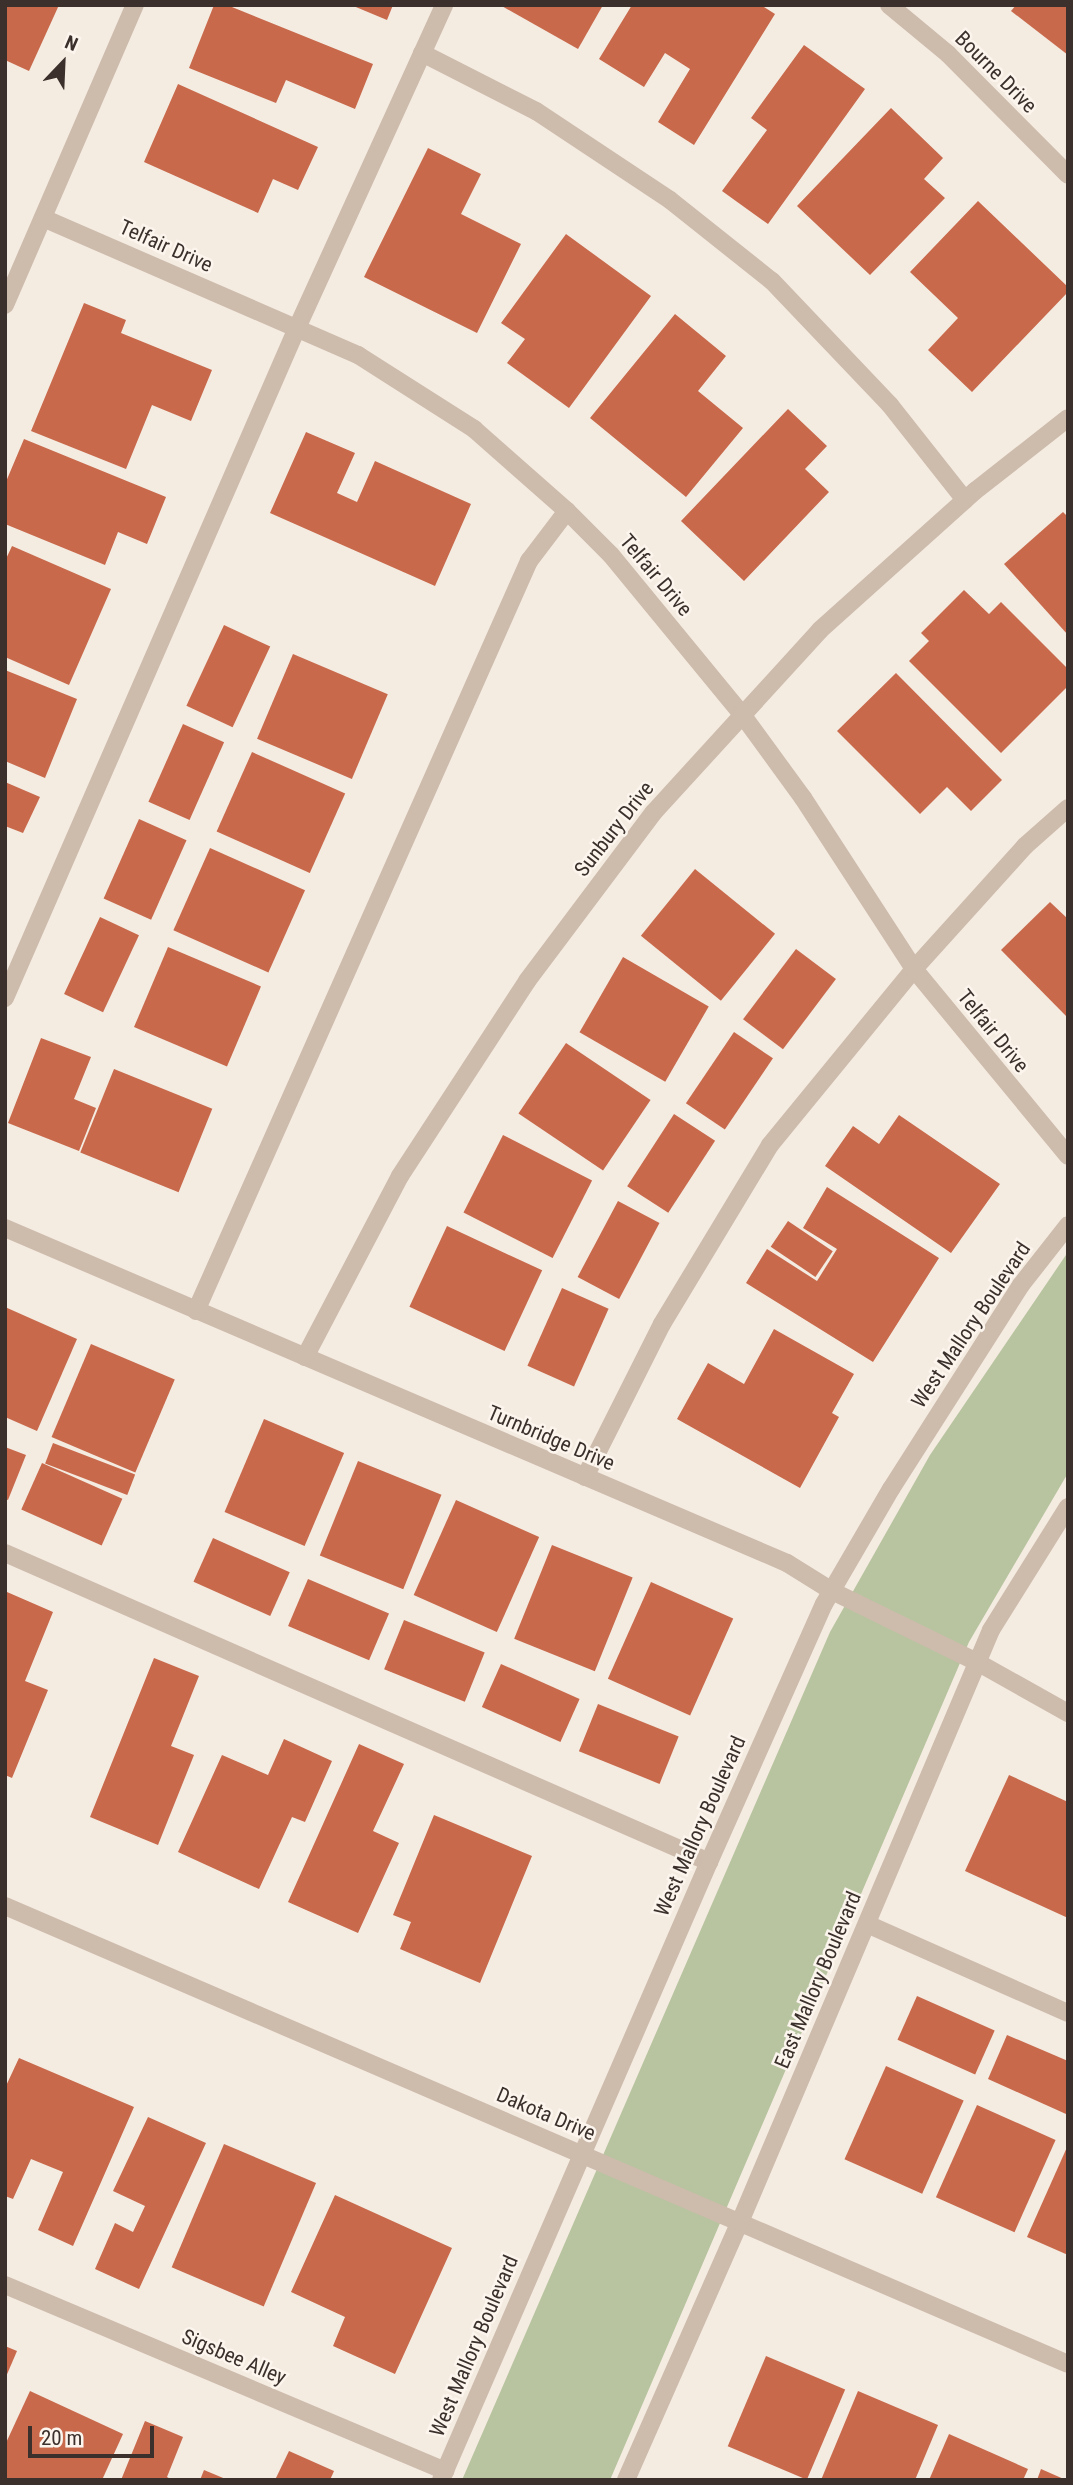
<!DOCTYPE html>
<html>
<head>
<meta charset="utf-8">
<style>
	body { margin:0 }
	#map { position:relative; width:1073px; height:2485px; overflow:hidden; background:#f4ebe1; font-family:"Roboto Condensed",sans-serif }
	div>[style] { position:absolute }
	.green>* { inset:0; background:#b8c4a0 }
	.building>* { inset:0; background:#c8694b; transform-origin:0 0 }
	.lane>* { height:18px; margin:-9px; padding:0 9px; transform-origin:9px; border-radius:9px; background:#cdbbac }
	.street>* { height:18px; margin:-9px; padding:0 9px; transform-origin:9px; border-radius:9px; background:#cdbbac }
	span { translate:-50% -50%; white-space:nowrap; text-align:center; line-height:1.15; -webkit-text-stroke:5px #fbf5ee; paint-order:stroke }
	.street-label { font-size:21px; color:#3b302b }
	.frame { position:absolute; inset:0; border:7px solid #3b302b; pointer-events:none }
	.north { position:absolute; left:28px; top:28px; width:70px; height:70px; -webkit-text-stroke:5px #fbf5ee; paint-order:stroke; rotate:23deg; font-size:19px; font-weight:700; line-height:28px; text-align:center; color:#3b302b }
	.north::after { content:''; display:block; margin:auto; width:24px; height:32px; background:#3b302b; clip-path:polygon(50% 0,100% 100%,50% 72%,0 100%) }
	.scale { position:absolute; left:28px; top:2426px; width:126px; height:32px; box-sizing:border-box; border:4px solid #3b302b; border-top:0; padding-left:9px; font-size:21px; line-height:24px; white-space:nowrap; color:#3b302b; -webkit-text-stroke:5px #fbf5ee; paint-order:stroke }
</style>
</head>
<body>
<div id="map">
	<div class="green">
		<div style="clip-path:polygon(1068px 1252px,1068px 1473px,969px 1642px,610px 2480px,462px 2480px,830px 1632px,930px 1455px)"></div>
	</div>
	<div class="building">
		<div style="clip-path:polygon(5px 5px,59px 5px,29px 71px,5px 60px)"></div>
		<div style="clip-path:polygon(214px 5px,227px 5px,373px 64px,355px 109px,286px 80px,276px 103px,189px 68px)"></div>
		<div style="clip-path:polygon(351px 5px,393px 5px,387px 20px)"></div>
		<div style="clip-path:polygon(500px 5px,603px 5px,578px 49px)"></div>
		<div style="clip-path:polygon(632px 5px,761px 5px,775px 14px,694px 145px,658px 122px,690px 69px,665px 53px,644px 87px,599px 59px)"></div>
		<div style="clip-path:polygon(1016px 5px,1068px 5px,1068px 55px,1011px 11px)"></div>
		<div style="clip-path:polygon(804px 45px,865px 89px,768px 224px,722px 191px,767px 130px,751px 118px)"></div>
		<div style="clip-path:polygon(178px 84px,318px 147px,298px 190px,273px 179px,258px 213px,144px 162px)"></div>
		<div style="clip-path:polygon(891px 108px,943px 158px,924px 179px,945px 198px,870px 275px,797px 206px)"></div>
		<div style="clip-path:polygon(428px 148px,481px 174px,461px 214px,521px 244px,477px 333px,364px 277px)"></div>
		<div style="clip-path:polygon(978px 201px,1068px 287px,1068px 292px,972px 392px,928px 350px,958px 318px,910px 272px)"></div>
		<div style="clip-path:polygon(566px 234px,651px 296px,569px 408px,507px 363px,525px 339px,501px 323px)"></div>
		<div style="clip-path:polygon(84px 303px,126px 320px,121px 333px,212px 370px,191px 421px,152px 405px,126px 469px,31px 431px)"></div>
		<div style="clip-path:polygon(675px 314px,726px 356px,698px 391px,743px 428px,686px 497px,590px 418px)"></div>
		<div style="clip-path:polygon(788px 409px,827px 446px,805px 469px,829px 492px,744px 581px,681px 521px)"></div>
		<div style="clip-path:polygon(306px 432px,355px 453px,337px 493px,357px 502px,375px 461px,471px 504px,435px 586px,270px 513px)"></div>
		<div style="clip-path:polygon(24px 439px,166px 497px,147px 544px,118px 532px,105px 565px,5px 524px,5px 484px)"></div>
		<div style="clip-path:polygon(1063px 512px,1068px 517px,1068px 635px,1004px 564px)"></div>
		<div style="clip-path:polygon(12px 546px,111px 589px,69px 685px,5px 657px,5px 561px)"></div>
		<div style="clip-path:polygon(964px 590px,989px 614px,1001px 602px,1068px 669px,1068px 686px,1001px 753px,909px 661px,929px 641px,921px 633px)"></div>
		<div style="left:224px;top:625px;width:51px;height:89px;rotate:25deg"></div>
		<div style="left:293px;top:654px;width:103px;height:92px;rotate:23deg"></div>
		<div style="clip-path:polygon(5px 670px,77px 699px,45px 778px,5px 761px)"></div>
		<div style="clip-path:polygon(896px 673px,1002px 780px,971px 811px,947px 787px,920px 814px,837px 731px)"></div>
		<div style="left:183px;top:724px;width:45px;height:85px;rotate:24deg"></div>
		<div style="left:252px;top:752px;width:102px;height:87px;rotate:24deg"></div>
		<div style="clip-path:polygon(5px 782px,40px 797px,23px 833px,5px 826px)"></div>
		<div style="left:139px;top:819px;width:52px;height:87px;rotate:24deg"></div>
		<div style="left:210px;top:848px;width:104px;height:90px;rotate:24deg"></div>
		<div style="left:695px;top:869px;width:103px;height:86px;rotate:39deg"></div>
		<div style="clip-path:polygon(1050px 902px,1068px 919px,1068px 1018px,1001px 950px)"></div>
		<div style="left:100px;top:917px;width:43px;height:85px;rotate:25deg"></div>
		<div style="left:168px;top:947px;width:101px;height:87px;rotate:23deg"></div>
		<div style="left:796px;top:949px;width:50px;height:88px;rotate:37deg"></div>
		<div style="left:623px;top:957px;width:99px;height:87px;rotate:30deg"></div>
		<div style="left:734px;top:1032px;width:47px;height:86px;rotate:34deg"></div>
		<div style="clip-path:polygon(41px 1038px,91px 1057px,74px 1099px,96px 1108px,79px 1151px,8px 1123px)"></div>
		<div style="left:566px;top:1043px;width:102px;height:85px;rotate:34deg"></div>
		<div style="left:114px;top:1069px;width:106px;height:90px;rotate:22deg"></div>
		<div style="left:674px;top:1114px;width:49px;height:86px;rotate:33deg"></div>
		<div style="clip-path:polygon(899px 1115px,1000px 1184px,951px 1253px,825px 1166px,853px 1126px,879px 1144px)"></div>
		<div style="left:503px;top:1135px;width:100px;height:87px;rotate:27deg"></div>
		<div style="clip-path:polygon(827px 1187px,939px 1258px,873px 1362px,746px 1283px,767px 1249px,817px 1281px,837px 1249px,803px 1228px)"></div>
		<div style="left:618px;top:1201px;width:47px;height:86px;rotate:28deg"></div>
		<div style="left:788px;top:1221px;width:54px;height:31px;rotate:34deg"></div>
		<div style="left:447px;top:1226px;width:105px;height:89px;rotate:25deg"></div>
		<div style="left:562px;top:1288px;width:51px;height:85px;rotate:24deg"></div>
		<div style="clip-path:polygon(5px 1307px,77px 1339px,37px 1431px,5px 1417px)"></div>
		<div style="clip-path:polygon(774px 1329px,854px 1374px,832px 1413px,839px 1417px,800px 1488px,677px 1419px,708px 1363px,744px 1384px)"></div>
		<div style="left:91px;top:1344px;width:91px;height:101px;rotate:23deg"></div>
		<div style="left:264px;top:1419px;width:87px;height:101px;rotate:23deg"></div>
		<div style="left:53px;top:1443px;width:88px;height:22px;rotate:21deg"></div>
		<div style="clip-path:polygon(5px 1447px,26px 1455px,8px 1500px,5px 1499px)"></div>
		<div style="left:358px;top:1461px;width:90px;height:102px;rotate:22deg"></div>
		<div style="left:42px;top:1463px;width:88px;height:51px;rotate:24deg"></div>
		<div style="left:456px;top:1500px;width:91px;height:104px;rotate:24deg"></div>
		<div style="left:213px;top:1538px;width:84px;height:48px;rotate:24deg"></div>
		<div style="left:552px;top:1545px;width:87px;height:101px;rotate:22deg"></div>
		<div style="left:308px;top:1579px;width:88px;height:51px;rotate:23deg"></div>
		<div style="left:651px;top:1582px;width:90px;height:106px;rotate:24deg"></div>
		<div style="clip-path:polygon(7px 1592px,53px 1612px,25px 1681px,48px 1690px,12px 1778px,5px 1775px)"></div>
		<div style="left:404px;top:1620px;width:87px;height:53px;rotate:22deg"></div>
		<div style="clip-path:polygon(154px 1658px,199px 1676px,171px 1746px,194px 1755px,158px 1845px,90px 1817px)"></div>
		<div style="left:501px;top:1664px;width:86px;height:47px;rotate:24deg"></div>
		<div style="left:598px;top:1704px;width:87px;height:51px;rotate:22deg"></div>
		<div style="clip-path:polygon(284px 1739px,332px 1761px,305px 1822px,292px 1817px,259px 1889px,178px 1852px,222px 1755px,268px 1775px)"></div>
		<div style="clip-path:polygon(359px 1744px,404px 1764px,373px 1831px,399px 1843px,358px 1933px,288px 1902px)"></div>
		<div style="clip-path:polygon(1009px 1775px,1068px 1802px,1068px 1918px,965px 1871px)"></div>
		<div style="clip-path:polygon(434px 1815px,532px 1856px,480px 1983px,400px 1949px,411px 1922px,393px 1915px)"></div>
		<div style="left:917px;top:1996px;width:85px;height:48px;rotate:24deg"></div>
		<div style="clip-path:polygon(1007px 2035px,1068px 2061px,1066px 2114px,988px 2079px)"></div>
		<div style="clip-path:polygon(19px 2058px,134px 2107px,73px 2246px,38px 2230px,63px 2172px,31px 2159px,13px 2199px,5px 2196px,5px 2088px)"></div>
		<div style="left:886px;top:2066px;width:85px;height:102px;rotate:24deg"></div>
		<div style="left:977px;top:2105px;width:86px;height:101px;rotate:24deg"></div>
		<div style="clip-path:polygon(148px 2117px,206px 2143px,139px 2289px,95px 2269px,115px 2223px,133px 2232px,145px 2206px,113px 2191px)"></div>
		<div style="left:224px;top:2144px;width:100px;height:134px;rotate:23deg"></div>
		<div style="clip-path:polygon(1068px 2145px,1068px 2255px,1027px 2237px)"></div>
		<div style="clip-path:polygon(335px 2195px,452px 2248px,395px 2374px,333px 2346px,345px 2317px,291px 2292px)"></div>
		<div style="clip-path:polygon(5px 2346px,17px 2351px,5px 2379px)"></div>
		<div style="left:766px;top:2356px;width:86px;height:98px;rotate:23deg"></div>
		<div style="clip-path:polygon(30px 2391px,123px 2434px,102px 2480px,5px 2480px,5px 2445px)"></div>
		<div style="clip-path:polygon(858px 2391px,938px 2425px,915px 2480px,821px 2480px)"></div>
		<div style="clip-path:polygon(145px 2421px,183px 2437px,167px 2477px,172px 2480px,121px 2480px)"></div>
		<div style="clip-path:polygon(949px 2434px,1028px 2469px,1023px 2480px,929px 2480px)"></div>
		<div style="clip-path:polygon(289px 2451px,334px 2471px,330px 2480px,275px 2480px)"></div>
		<div style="clip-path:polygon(1041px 2469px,1066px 2480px,1037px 2480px)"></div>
		<div style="clip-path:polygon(204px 2470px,228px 2480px,200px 2480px)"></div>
	</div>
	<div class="lane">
		<div style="left:422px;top:53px;width:128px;rotate:27deg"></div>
		<div style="left:536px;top:111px;width:161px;rotate:33.6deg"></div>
		<div style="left:670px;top:200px;width:130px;rotate:38.5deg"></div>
		<div style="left:772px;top:281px;width:171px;rotate:46.4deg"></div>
		<div style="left:890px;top:405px;width:121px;rotate:51.7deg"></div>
		<div style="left:5px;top:998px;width:731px;rotate:-66.45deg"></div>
		<div style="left:297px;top:328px;width:355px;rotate:-65.5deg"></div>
		<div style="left:585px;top:1477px;width:171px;rotate:-63.3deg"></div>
		<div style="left:662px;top:1324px;width:209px;rotate:-58.9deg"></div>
		<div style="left:770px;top:1145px;width:227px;rotate:-50.7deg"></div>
		<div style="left:914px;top:969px;width:166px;rotate:-47.9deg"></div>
		<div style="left:1025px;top:846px;width:57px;rotate:-41.5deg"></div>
		<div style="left:5px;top:1553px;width:769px;rotate:23.7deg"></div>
		<div style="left:867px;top:1924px;width:220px;rotate:23.9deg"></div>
		<div style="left:5px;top:2285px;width:478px;rotate:22.9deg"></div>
	</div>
	<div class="street">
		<div style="left:889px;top:5px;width:77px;rotate:39.7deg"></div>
		<div style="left:948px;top:54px;width:170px;rotate:45.2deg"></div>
		<div style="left:43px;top:218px;width:344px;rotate:23.5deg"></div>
		<div style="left:358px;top:355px;width:138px;rotate:32.5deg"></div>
		<div style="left:474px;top:429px;width:124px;rotate:41.4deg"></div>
		<div style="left:567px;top:511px;width:62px;rotate:45deg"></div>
		<div style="left:611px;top:555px;width:205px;rotate:50.6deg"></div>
		<div style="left:741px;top:713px;width:105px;rotate:53.9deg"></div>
		<div style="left:803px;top:798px;width:204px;rotate:57deg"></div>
		<div style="left:914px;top:969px;width:242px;rotate:50.5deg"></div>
		<div style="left:5px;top:305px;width:327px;rotate:-66.6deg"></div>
		<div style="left:5px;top:1228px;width:851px;rotate:23.19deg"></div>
		<div style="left:787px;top:1563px;width:53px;rotate:31.9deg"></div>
		<div style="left:832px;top:1591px;width:161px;rotate:26.1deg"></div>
		<div style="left:977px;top:1662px;width:104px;rotate:29.3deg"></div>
		<div style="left:196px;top:1311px;width:821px;rotate:-66.06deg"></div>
		<div style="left:529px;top:561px;width:63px;rotate:-52.8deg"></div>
		<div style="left:305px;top:1357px;width:204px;rotate:-62.3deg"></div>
		<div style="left:400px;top:1176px;width:233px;rotate:-56.9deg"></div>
		<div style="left:527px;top:981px;width:211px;rotate:-53.1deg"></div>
		<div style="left:654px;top:812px;width:246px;rotate:-47.6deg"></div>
		<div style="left:820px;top:630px;width:208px;rotate:-41.9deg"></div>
		<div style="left:975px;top:491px;width:118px;rotate:-38.1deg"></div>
		<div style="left:5px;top:1906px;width:1157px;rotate:23.31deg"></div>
		<div style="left:441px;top:2480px;width:674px;rotate:-66.56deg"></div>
		<div style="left:709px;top:1862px;width:282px;rotate:-66deg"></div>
		<div style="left:824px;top:1604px;width:133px;rotate:-59.8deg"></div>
		<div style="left:891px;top:1489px;width:242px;rotate:-57.5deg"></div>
		<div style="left:1021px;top:1285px;width:76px;rotate:-51.9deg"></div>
		<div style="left:626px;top:2480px;width:282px;rotate:-66.2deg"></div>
		<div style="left:740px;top:2222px;width:643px;rotate:-67.02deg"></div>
		<div style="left:991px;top:1630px;width:145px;rotate:-58deg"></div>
	</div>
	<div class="street-label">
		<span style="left:996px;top:72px;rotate:45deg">Bourne Drive</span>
		<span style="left:166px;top:246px;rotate:24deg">Telfair Drive</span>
		<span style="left:656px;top:575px;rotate:50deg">Telfair Drive</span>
		<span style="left:614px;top:829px;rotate:-52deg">Sunbury Drive</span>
		<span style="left:993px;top:1031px;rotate:51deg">Telfair Drive</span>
		<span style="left:971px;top:1325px;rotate:-56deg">West Mallory Boulevard</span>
		<span style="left:551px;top:1438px;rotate:23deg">Turnbridge Drive</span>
		<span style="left:700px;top:1826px;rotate:-66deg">West Mallory Boulevard</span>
		<span style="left:818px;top:1980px;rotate:-67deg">East Mallory Boulevard</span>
		<span style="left:546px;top:2114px;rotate:23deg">Dakota Drive</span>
		<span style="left:474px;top:2346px;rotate:-67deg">West Mallory Boulevard</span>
		<span style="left:234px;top:2357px;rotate:23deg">Sigsbee Alley</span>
	</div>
	<div class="frame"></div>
	<div class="north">N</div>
	<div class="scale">20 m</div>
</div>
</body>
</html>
